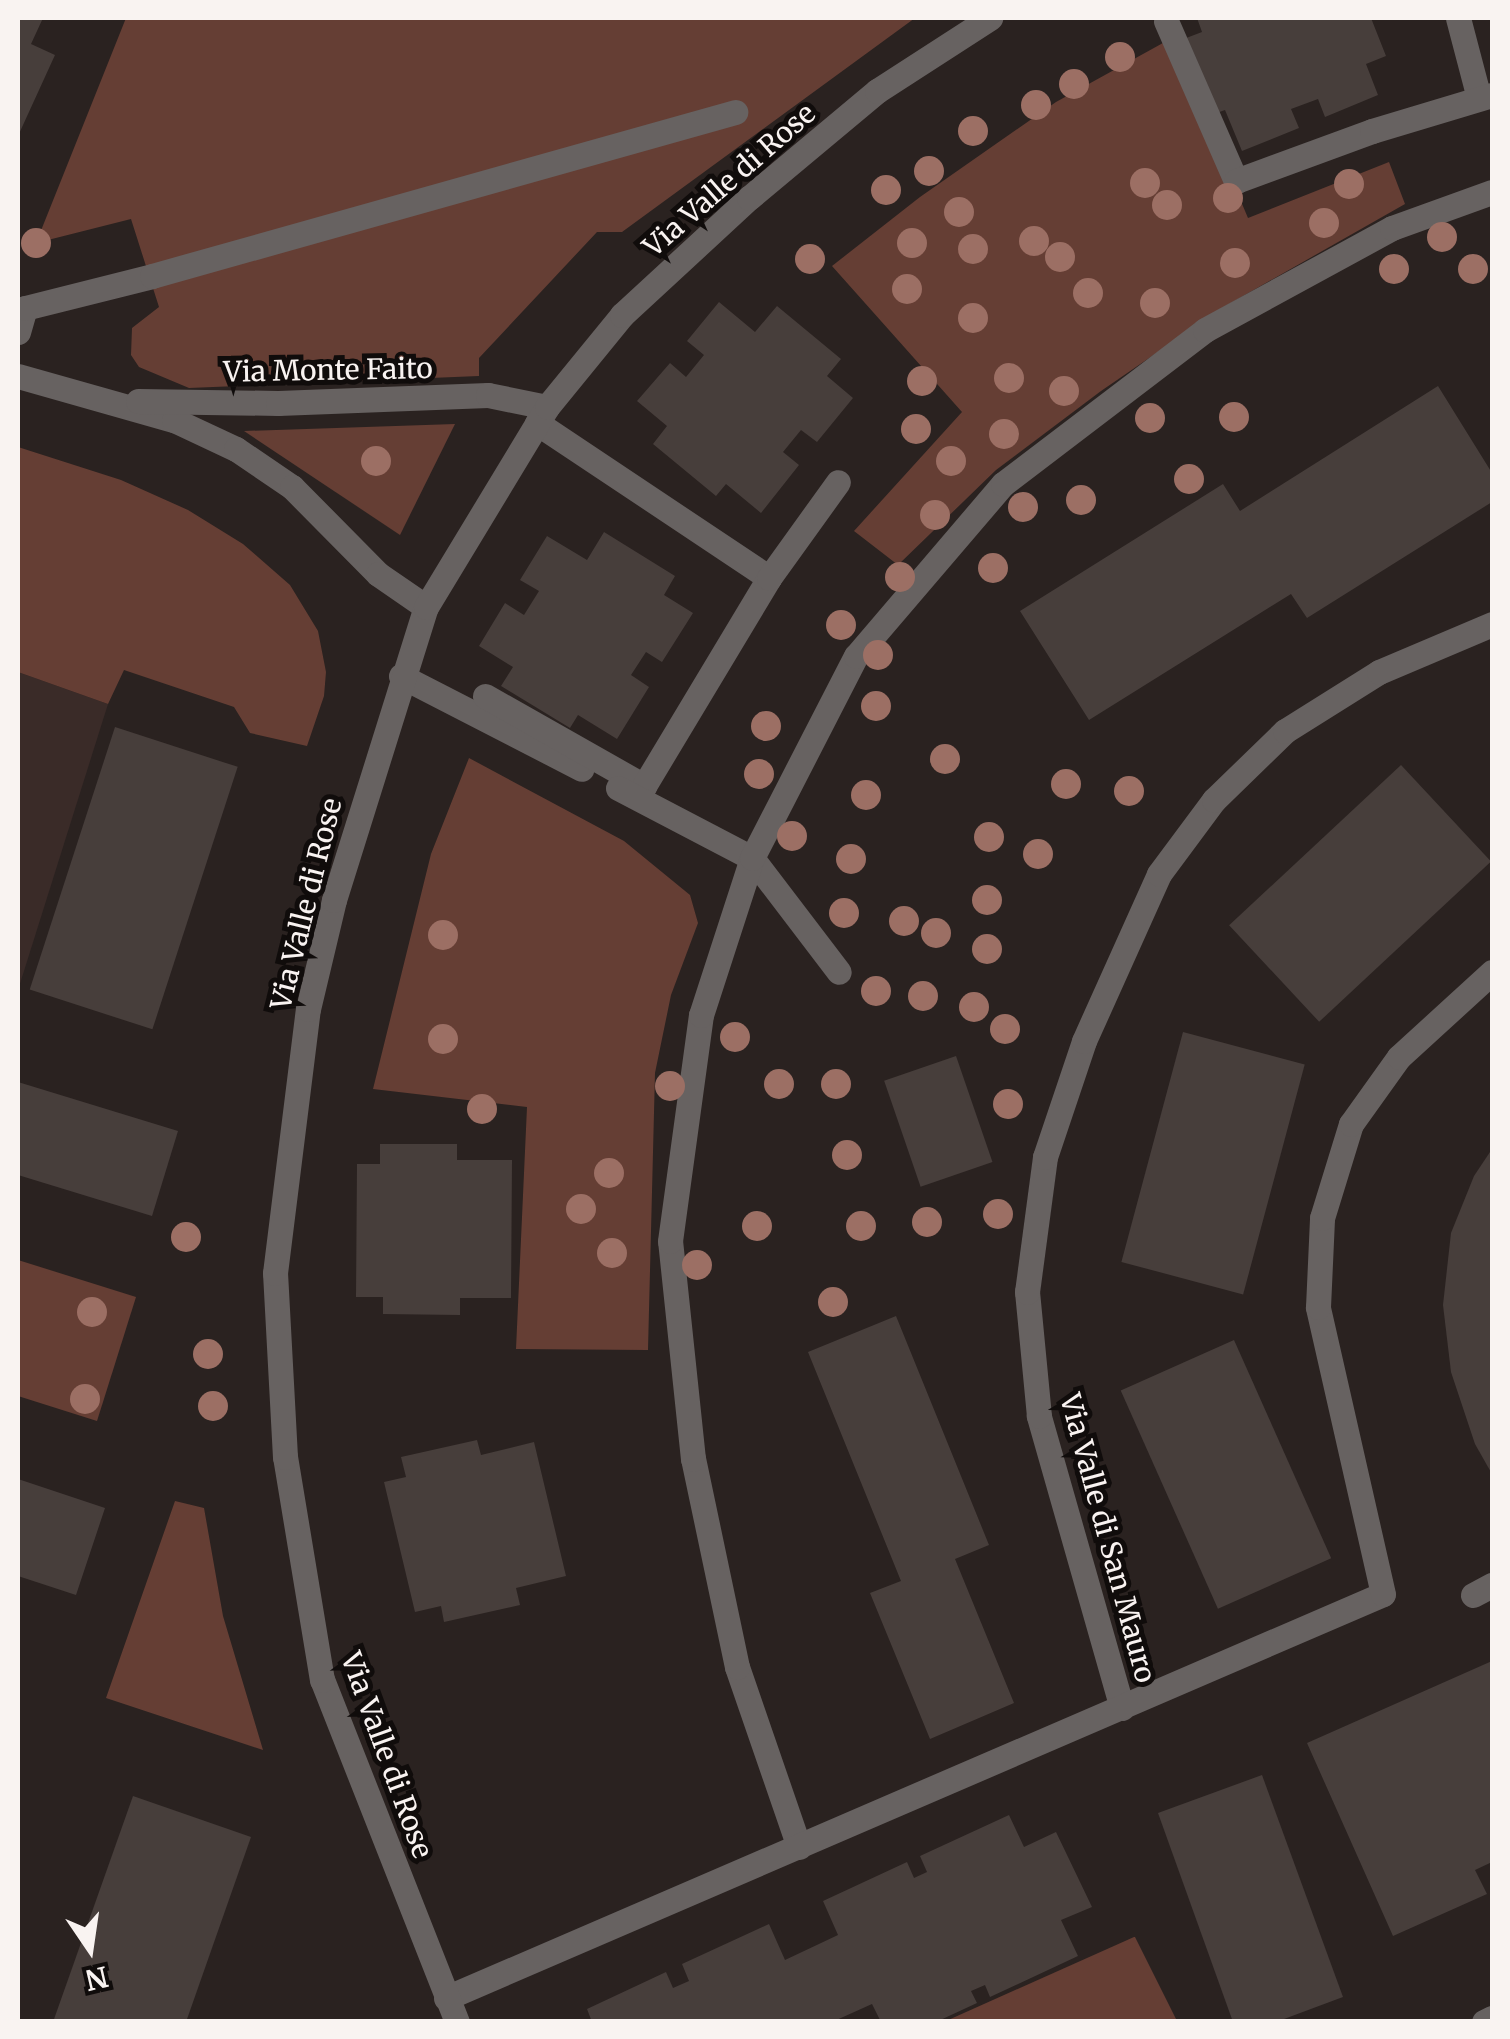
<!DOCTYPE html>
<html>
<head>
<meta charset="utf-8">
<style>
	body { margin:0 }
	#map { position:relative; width:1510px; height:2039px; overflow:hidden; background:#2a2220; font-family:Merriweather,serif }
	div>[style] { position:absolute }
	.built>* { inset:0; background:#3a2b28 }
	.green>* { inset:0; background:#653e34 }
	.building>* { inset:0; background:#473e3b; transform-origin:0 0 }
	.service>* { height:25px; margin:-12.5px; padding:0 12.5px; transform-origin:12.5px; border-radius:12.5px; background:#676261 }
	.pedestrian>* { height:25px; margin:-12.5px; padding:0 12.5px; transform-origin:12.5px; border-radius:12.5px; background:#676261 }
	.minor>* { height:25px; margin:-12.5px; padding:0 12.5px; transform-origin:12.5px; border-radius:12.5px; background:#676261 }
	.tertiary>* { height:25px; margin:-12.5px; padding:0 12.5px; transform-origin:12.5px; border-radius:12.5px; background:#676261 }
	.trees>* { width:30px; height:30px; margin:-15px; border-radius:50%; background:#9c6f64 }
	span { translate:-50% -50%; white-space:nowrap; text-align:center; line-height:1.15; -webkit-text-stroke:10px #100c0b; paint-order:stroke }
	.street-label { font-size:28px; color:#f9f3f1 }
	.frame { position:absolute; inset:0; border:20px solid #f9f3f1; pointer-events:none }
	.north { position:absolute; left:40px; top:1899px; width:100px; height:100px; -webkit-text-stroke:8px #100c0b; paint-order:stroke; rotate:167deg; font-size:28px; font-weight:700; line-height:40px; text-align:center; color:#f9f3f1 }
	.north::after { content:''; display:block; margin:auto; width:35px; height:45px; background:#f9f3f1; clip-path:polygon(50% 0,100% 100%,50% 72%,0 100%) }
</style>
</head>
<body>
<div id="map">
	<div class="built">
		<div style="clip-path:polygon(18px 672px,108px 704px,18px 990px)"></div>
	</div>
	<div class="green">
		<div style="clip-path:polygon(126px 18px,915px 18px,622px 232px,597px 232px,479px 358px,479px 376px,189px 388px,139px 367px,131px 355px,132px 328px,159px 307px,131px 219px,36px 243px)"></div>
		<div style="clip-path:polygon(1172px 38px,1248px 218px,1389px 162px,1405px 204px,1222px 308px,1101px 391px,996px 470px,898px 565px,854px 531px,962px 412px,832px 266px,920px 197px,1056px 102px)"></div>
		<div style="clip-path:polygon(455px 424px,400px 535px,244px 431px)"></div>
		<div style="clip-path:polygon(18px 447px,121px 480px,188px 510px,243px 544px,290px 585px,318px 631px,326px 672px,324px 696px,307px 746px,250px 733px,234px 707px,124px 670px,108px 704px,18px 672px)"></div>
		<div style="clip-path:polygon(469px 758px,624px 841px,690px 895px,698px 923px,671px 995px,655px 1073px,648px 1350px,516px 1349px,527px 1107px,373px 1089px,431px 854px)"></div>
		<div style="clip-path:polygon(18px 1260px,136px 1297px,97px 1421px,18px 1396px)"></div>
		<div style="clip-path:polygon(175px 1501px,204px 1508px,223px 1616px,263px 1750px,106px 1698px)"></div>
		<div style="clip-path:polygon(1135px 1937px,1177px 2021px,946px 2021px,1134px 1937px)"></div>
	</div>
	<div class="building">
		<div style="clip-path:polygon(18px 18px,43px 18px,31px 44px,55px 55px,18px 136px)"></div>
		<div style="clip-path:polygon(1197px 18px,1371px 18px,1386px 56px,1366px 64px,1378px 95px,1325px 117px,1318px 99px,1291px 109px,1299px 128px,1242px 151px,1225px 110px,1211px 115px,1181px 40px,1202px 32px)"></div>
		<div style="clip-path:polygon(719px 302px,755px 332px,777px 306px,841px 359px,827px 376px,853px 398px,817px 442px,801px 430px,783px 452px,799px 465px,761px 513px,726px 484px,716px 496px,653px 444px,667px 426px,637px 401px,670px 363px,686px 377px,704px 355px,687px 341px)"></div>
		<div style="clip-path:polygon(1438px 386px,1492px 473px,1492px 502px,1307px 618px,1291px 594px,1089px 720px,1020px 611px,1223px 484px,1240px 511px)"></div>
		<div style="clip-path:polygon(604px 532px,675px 576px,664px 595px,693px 613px,662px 662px,646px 652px,631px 675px,649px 687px,617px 739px,578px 715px,570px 728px,501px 686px,513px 667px,479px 646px,505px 603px,524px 615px,539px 591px,520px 580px,547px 536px,587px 560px)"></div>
		<div style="left:115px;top:727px;width:129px;height:276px;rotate:18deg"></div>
		<div style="left:1401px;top:765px;width:132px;height:235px;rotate:47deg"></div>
		<div style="left:1183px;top:1032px;width:126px;height:238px;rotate:15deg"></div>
		<div style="left:956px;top:1056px;width:112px;height:76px;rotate:71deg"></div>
		<div style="clip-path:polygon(18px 1082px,178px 1131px,152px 1216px,18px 1175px)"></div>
		<div style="clip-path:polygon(380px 1144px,457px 1144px,457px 1160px,512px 1160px,511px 1298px,460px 1298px,460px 1315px,383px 1314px,383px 1297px,356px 1297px,357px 1164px,380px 1164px)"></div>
		<div style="clip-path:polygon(1492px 1149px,1492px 1474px,1475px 1444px,1451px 1372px,1443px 1305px,1451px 1233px,1474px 1176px)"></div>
		<div style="clip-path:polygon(896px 1316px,989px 1545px,955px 1559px,1014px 1703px,930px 1739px,870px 1593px,901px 1581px,808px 1352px)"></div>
		<div style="left:1234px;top:1340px;width:239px;height:124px;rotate:66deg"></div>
		<div style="clip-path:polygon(477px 1440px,481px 1455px,534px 1442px,566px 1576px,516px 1588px,520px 1605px,444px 1622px,441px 1606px,415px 1612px,384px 1482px,406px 1477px,401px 1457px)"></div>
		<div style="clip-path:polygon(18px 1479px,105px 1508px,76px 1595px,18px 1576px)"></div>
		<div style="clip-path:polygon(1492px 1661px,1492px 1862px,1475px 1870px,1487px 1894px,1393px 1936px,1307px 1743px)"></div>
		<div style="clip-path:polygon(1262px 1775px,1343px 1997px,1276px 2022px,1233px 2022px,1158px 1813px)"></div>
		<div style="clip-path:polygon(133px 1796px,251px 1837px,186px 2022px,53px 2022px)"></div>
		<div style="clip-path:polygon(1009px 1815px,1024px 1847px,1056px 1832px,1092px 1907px,1061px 1920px,1078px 1956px,990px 1997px,985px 1985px,971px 1991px,977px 2003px,936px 2022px,881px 2022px,872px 2004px,832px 2022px,592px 2022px,587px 2009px,666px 1972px,673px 1988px,689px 1981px,682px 1964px,769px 1924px,785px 1960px,838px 1935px,823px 1901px,907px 1862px,914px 1878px,927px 1872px,920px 1856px)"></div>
	</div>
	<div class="service">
		<div style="left:1458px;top:18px;width:83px;rotate:75.3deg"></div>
		<div style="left:1166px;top:21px;width:175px;rotate:66.4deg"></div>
		<div style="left:1236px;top:181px;width:145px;rotate:-20.2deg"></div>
		<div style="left:1372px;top:131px;width:125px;rotate:-16.7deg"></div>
		<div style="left:18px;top:332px;width:25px;rotate:-74deg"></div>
		<div style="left:25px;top:308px;width:131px;rotate:-14.1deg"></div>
		<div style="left:537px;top:423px;width:279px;rotate:33.7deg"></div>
		<div style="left:401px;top:676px;width:203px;rotate:27.2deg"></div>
		<div style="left:485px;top:696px;width:183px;rotate:29.5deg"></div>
		<div style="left:644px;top:786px;width:243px;rotate:-59deg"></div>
		<div style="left:769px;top:578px;width:118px;rotate:-54.3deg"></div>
		<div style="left:618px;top:788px;width:151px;rotate:27.6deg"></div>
		<div style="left:752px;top:858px;width:143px;rotate:52.7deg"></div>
		<div style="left:1473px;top:1595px;width:21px;rotate:-28deg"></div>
		<div style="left:799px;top:1847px;width:190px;rotate:-109deg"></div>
		<div style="left:737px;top:1667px;width:213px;rotate:-101.9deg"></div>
		<div style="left:693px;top:1459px;width:219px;rotate:-96deg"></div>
		<div style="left:670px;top:1241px;width:228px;rotate:-82.2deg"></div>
		<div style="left:701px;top:1015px;width:165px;rotate:-72deg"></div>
		<div style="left:752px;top:858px;width:227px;rotate:-62.8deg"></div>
		<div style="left:856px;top:656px;width:226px;rotate:-49.5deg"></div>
		<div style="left:1003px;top:484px;width:254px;rotate:-37.3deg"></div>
		<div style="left:1205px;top:330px;width:213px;rotate:-28.6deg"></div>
		<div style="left:1392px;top:228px;width:106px;rotate:-19.8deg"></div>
	</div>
	<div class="pedestrian">
		<div style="left:152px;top:276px;width:606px;rotate:-15.71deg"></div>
	</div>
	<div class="minor">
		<div style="left:18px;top:376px;width:162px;rotate:15.8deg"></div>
		<div style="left:174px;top:420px;width:68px;rotate:25.1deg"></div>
		<div style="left:236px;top:449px;width:68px;rotate:34.2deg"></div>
		<div style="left:292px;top:487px;width:122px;rotate:45.3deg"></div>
		<div style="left:378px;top:574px;width:58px;rotate:34.5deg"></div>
		<div style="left:138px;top:401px;width:140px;rotate:0.8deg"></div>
		<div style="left:278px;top:403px;width:210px;rotate:-2.2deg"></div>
		<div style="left:488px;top:395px;width:60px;rotate:11.5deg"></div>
		<div style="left:1122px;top:1708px;width:304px;rotate:-105.9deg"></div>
		<div style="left:1039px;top:1416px;width:125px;rotate:-95.5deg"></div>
		<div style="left:1027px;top:1292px;width:136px;rotate:-82.4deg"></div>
		<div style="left:1045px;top:1157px;width:122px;rotate:-71.4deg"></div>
		<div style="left:1084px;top:1041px;width:183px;rotate:-65.8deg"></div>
		<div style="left:1159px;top:874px;width:92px;rotate:-53.4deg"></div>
		<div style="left:1214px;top:800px;width:99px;rotate:-44.2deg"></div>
		<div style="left:1285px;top:731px;width:111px;rotate:-32.1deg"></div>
		<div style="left:1379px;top:672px;width:123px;rotate:-23deg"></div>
		<div style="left:446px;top:1998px;width:1020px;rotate:-23.32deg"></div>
		<div style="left:1383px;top:1594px;width:294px;rotate:-102.8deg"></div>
		<div style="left:1318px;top:1307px;width:89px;rotate:-87.4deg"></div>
		<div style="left:1322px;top:1218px;width:98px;rotate:-72.9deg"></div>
		<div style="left:1351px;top:1124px;width:82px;rotate:-54.4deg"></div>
		<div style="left:1399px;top:1057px;width:126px;rotate:-42.4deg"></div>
		<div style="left:457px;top:2022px;width:368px;rotate:-111.5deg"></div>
		<div style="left:322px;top:1680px;width:226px;rotate:-99.4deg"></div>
		<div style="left:285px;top:1457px;width:184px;rotate:-93.1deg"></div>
		<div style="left:275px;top:1273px;width:266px;rotate:-82.9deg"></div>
		<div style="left:308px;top:1009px;width:112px;rotate:-76.6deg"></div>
		<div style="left:334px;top:900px;width:307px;rotate:-72.6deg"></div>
		<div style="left:426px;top:607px;width:234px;rotate:-58.8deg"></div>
		<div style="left:547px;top:407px;width:119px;rotate:-50.8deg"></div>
		<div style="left:622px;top:315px;width:173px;rotate:-42.7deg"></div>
		<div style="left:749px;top:198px;width:167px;rotate:-39.9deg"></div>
		<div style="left:877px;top:91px;width:135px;rotate:-32.9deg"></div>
	</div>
	<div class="tertiary">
		<div style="left:1484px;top:2022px;width:9px;rotate:-27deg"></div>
	</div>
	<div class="trees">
		<div style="left:1120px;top:57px"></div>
		<div style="left:1074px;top:84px"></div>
		<div style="left:1036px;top:105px"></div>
		<div style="left:973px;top:131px"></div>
		<div style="left:929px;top:171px"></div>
		<div style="left:1145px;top:183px"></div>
		<div style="left:1349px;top:184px"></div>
		<div style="left:886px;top:190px"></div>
		<div style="left:1228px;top:198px"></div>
		<div style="left:1167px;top:205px"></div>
		<div style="left:959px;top:212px"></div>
		<div style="left:1324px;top:223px"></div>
		<div style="left:1442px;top:237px"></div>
		<div style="left:1034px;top:241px"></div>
		<div style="left:36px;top:243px"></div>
		<div style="left:912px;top:243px"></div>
		<div style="left:973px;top:249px"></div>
		<div style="left:1060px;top:257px"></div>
		<div style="left:810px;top:259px"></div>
		<div style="left:1235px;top:263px"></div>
		<div style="left:1394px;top:269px"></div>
		<div style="left:1473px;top:269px"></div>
		<div style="left:907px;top:289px"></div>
		<div style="left:1088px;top:293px"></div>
		<div style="left:1155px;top:303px"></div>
		<div style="left:973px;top:318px"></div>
		<div style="left:1009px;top:378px"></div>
		<div style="left:922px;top:381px"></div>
		<div style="left:1064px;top:391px"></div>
		<div style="left:1234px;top:417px"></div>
		<div style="left:1150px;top:418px"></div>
		<div style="left:916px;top:429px"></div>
		<div style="left:1004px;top:434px"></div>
		<div style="left:376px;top:461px"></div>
		<div style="left:951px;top:461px"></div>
		<div style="left:1189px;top:479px"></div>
		<div style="left:1081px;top:500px"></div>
		<div style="left:1023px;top:507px"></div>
		<div style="left:935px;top:515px"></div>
		<div style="left:993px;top:568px"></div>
		<div style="left:900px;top:577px"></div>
		<div style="left:841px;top:625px"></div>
		<div style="left:878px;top:655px"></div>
		<div style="left:876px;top:706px"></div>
		<div style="left:766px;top:726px"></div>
		<div style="left:945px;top:759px"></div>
		<div style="left:759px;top:774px"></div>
		<div style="left:1066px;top:784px"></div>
		<div style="left:1129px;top:791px"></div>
		<div style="left:866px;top:795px"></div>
		<div style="left:792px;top:836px"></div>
		<div style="left:989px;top:837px"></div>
		<div style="left:1038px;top:854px"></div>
		<div style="left:851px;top:859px"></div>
		<div style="left:987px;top:900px"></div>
		<div style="left:844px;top:913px"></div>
		<div style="left:904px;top:921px"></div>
		<div style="left:936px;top:933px"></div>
		<div style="left:443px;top:935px"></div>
		<div style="left:987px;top:949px"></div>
		<div style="left:876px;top:991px"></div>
		<div style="left:923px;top:996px"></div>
		<div style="left:974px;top:1007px"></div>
		<div style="left:1005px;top:1029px"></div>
		<div style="left:735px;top:1037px"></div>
		<div style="left:443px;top:1039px"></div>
		<div style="left:779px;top:1084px"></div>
		<div style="left:836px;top:1084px"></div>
		<div style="left:670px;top:1086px"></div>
		<div style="left:1008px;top:1104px"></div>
		<div style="left:482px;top:1109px"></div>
		<div style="left:847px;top:1155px"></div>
		<div style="left:609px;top:1173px"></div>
		<div style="left:581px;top:1209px"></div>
		<div style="left:998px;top:1214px"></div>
		<div style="left:927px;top:1222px"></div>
		<div style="left:757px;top:1226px"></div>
		<div style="left:861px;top:1226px"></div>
		<div style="left:186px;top:1237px"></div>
		<div style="left:612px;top:1253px"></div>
		<div style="left:697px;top:1265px"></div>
		<div style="left:833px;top:1302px"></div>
		<div style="left:92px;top:1312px"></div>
		<div style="left:208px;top:1354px"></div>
		<div style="left:85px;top:1399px"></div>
		<div style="left:213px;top:1406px"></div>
	</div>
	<div class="street-label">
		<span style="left:729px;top:180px;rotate:-41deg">Via Valle di Rose</span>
		<span style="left:328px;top:370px;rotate:-1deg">Via Monte Faito</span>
		<span style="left:306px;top:904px;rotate:-76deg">Via Valle di Rose</span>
		<span style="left:1108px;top:1538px;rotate:75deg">Via Valle di San Mauro</span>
		<span style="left:387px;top:1755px;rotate:70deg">Via Valle di Rose</span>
	</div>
	<div class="frame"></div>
	<div class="north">N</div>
</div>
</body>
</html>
